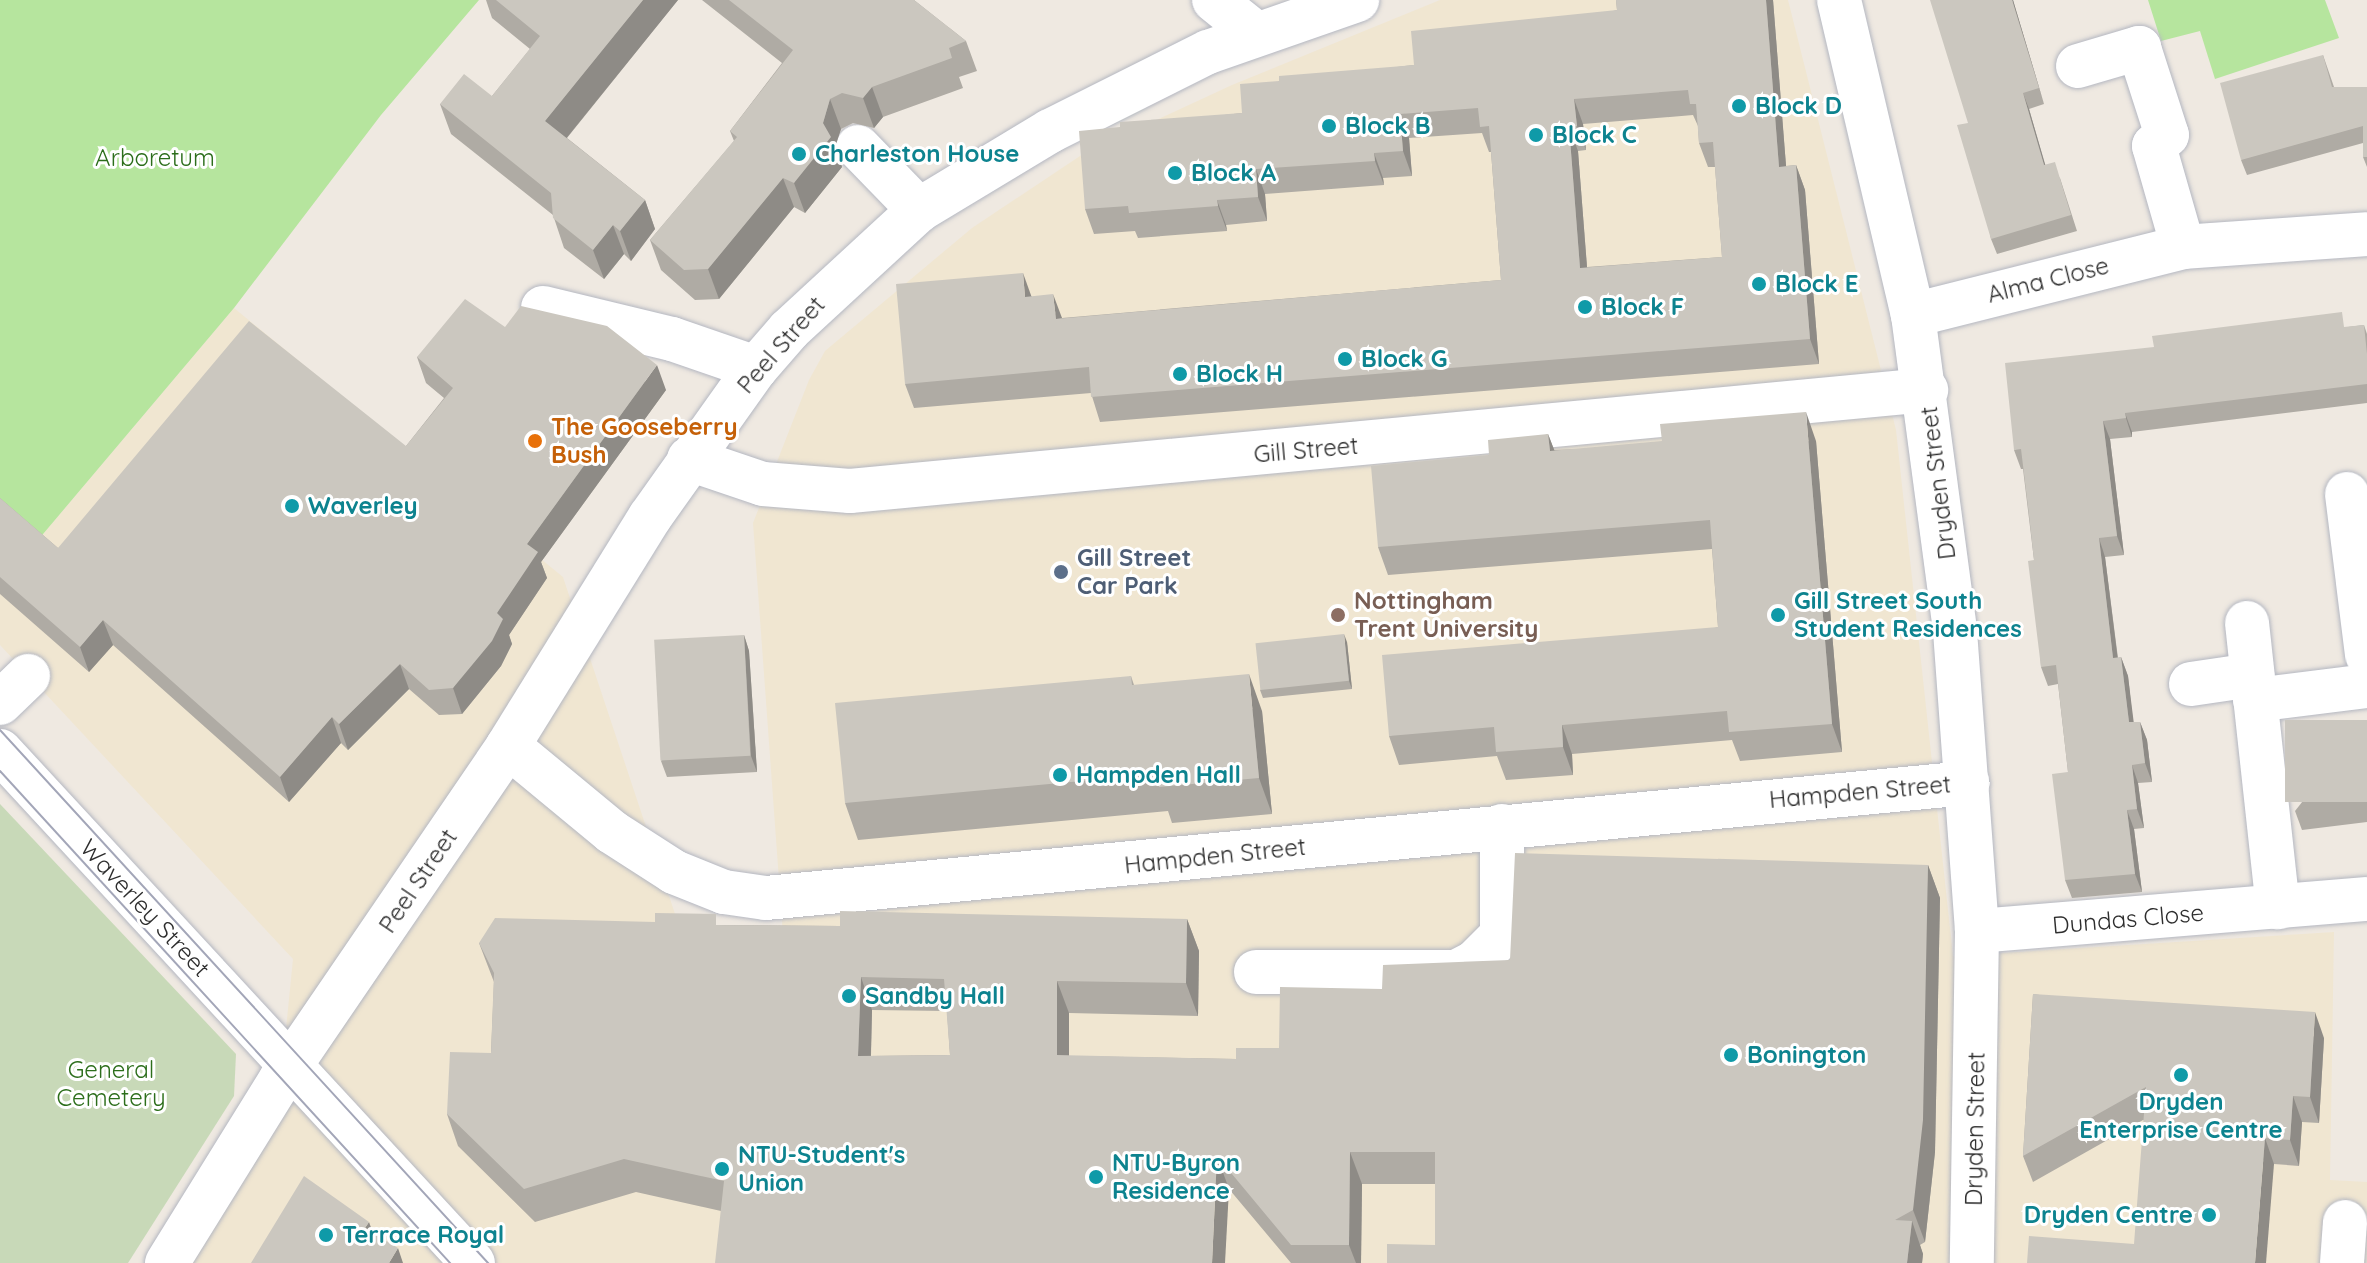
<!DOCTYPE html>
<html>
<head>
<meta charset="utf-8">
<style>
	body { margin:0 }
	#map { position:relative; width:2367px; height:1263px; overflow:hidden; background:#efe9e1; font-family:Quicksand,sans-serif }
	div>[style] { position:absolute }
	.education>* { inset:0; background:#f0e6d1 }
	.green>* { inset:0; background:#b6e59e }
	.cemetery>* { inset:0; background:#c8d9b8 }
	.roads { filter:drop-shadow(0 0 2px #b4b7c1) drop-shadow(0 0 2px #b4b7c1) }
	.minor>* { height:44px; margin:-22px; padding:0 22px; transform-origin:22px; border-radius:22px; background:#fff }
	.tram>* { height:2px; margin:-1px; padding:0 1px; transform-origin:1px; border-radius:1px; background:#a3a6b8 }
	.wall>* { inset:0; background:#afaba4 }
	.shaded-wall>* { inset:0; background:#8e8b86 }
	.building>* { inset:0; background:#cbc7bf; transform-origin:0 0 }
	.dots>* { width:22px; height:22px; translate:-50% -50%; box-sizing:border-box; border:4px solid #fff; border-radius:50% }
	span { translate:-50% -50%; white-space:nowrap; text-align:center; line-height:1.15; -webkit-text-stroke:6px #fff; paint-order:stroke }
	.culture-label { font-size:24px; color:#0d838f; font-weight:700 }
	.left { translate:0 -50%; text-align:left }
	.right { translate:-100% -50%; text-align:right }
	.park-label { font-size:24px; color:#2c6e1b }
	.street-label { font-size:24px; color:#2e2e2e }
	.food-label { font-size:24px; color:#c56008; font-weight:700 }
	.service-label { font-size:24px; color:#4e5e75; font-weight:700 }
	.education-label { font-size:24px; color:#785e54; font-weight:700 }
</style>
</head>
<body>
<div id="map">
	<div class="education">
		<div style="clip-path:polygon(1440px 0,1788px 0,1896px 430px,1953px 956px,2334px 932px,2330px 1180px,2367px 1182px,2367px 1263px,164px 1263px,281px 1079px,293px 959px,0 645px,0 585px,234px 308px,563px 577px,681px 932px,783px 935px,753px 523px,809px 380px,825px 351px,972px 228px,1083px 154px,1232px 85px)"></div>
	</div>
	<div class="green">
		<div style="clip-path:polygon(0 0,479px 0,381px 115px,234px 308px,0 585px)"></div>
		<div style="clip-path:polygon(2148px 0,2325px 0,2339px 38px,2215px 79px,2200px 31px,2161px 41px)"></div>
	</div>
	<div class="cemetery">
		<div style="clip-path:polygon(0 804px,236px 1054px,234px 1096px,128px 1263px,0 1263px)"></div>
	</div>
	<div class="roads">
		<div class="minor">
			<div style="left:1214px;top:0;width:53px;rotate:38.8deg"></div>
			<div style="left:1839px;top:0;width:324px;rotate:76.8deg"></div>
			<div style="left:1913px;top:315px;width:319px;rotate:82.4deg"></div>
			<div style="left:1955px;top:631px;width:301px;rotate:85.8deg"></div>
			<div style="left:1977px;top:931px;width:332px;rotate:90.9deg"></div>
			<div style="left:2078px;top:66px;width:64px;rotate:-16.4deg"></div>
			<div style="left:2139px;top:48px;width:91px;rotate:72.2deg"></div>
			<div style="left:2167px;top:135px;width:17px;rotate:140deg"></div>
			<div style="left:2154px;top:146px;width:105px;rotate:74deg"></div>
			<div style="left:858px;top:147px;width:88px;rotate:45.9deg"></div>
			<div style="left:543px;top:308px;width:133px;rotate:13.5deg"></div>
			<div style="left:672px;top:339px;width:89px;rotate:19deg"></div>
			<div style="left:1913px;top:315px;width:278px;rotate:-14.1deg"></div>
			<div style="left:2183px;top:247px;width:184px;rotate:-4deg"></div>
			<div style="left:689px;top:459px;width:78px;rotate:18.7deg"></div>
			<div style="left:763px;top:484px;width:87px;rotate:4.6deg"></div>
			<div style="left:850px;top:491px;width:1081px;rotate:-5.36deg"></div>
			<div style="left:2347px;top:494px;width:162px;rotate:82.9deg"></div>
			<div style="left:2247px;top:623px;width:286px;rotate:83.8deg"></div>
			<div style="left:2191px;top:684px;width:62px;rotate:-8.4deg"></div>
			<div style="left:2255px;top:700px;width:113px;rotate:-7.1deg"></div>
			<div style="left:0;top:703px;width:39px;rotate:-44deg"></div>
			<div style="left:508px;top:746px;width:135px;rotate:39.6deg"></div>
			<div style="left:612px;top:832px;width:74px;rotate:32.8deg"></div>
			<div style="left:674px;top:872px;width:54px;rotate:21.8deg"></div>
			<div style="left:724px;top:892px;width:42px;rotate:8.1deg"></div>
			<div style="left:766px;top:898px;width:1207px;rotate:-5.47deg"></div>
			<div style="left:0;top:751px;width:697px;rotate:47.27deg"></div>
			<div style="left:1977px;top:931px;width:391px;rotate:-4.7deg"></div>
			<div style="left:1256px;top:972px;width:200px"></div>
			<div style="left:1456px;top:972px;width:20px;rotate:-27deg"></div>
			<div style="left:1474px;top:963px;width:40px;rotate:-45deg"></div>
			<div style="left:1502px;top:935px;width:109px;rotate:-90deg"></div>
			<div style="left:167px;top:1263px;width:216px;rotate:-58.2deg"></div>
			<div style="left:281px;top:1079px;width:403px;rotate:-55.7deg"></div>
			<div style="left:508px;top:746px;width:269px;rotate:-58.2deg"></div>
			<div style="left:650px;top:517px;width:183px;rotate:-54.6deg"></div>
			<div style="left:756px;top:368px;width:50px;rotate:-49deg"></div>
			<div style="left:789px;top:330px;width:177px;rotate:-42.7deg"></div>
			<div style="left:919px;top:210px;width:153px;rotate:-31.1deg"></div>
			<div style="left:1050px;top:131px;width:177px;rotate:-26.6deg"></div>
			<div style="left:1208px;top:52px;width:158px;rotate:-19.2deg"></div>
			<div style="left:2342px;top:1263px;width:41px;rotate:-85.8deg"></div>
		</div>
	</div>
	<div class="tram">
		<div style="left:0;top:730px;width:723px;rotate:47.52deg"></div>
		<div style="left:0;top:771px;width:667px;rotate:47.55deg"></div>
	</div>
	<div class="wall">
		<div style="clip-path:polygon(486px 0,678px 0,567px 138px,645px 200px,655px 229px,631px 261px,624px 254px,604px 279px,564px 248px,553px 215px,451px 134px,440px 104px,492px 96px,530px 49px,492px 18px)"></div>
		<div style="clip-path:polygon(702px 0,914px 0,966px 41px,977px 71px,959px 77px,963px 88px,883px 117px,874px 128px,853px 123px,841px 129px,835px 147px,842px 167px,805px 213px,794px 207px,719px 299px,695px 300px,661px 270px,650px 240px,734px 141px,730px 131px,782px 63px)"></div>
		<div style="clip-path:polygon(evenodd,1616px 0,1773px 0,1786px 166px,1796px 165px,1805px 190px,1819px 364px,1100px 422px,1091px 393px,914px 408px,905px 384px,1031px 296px,1062px 318px,1501px 280px,1491px 152px,1489px 152px,1482px 133px,1409px 138px,1412px 176px,1383px 178px,1384px 185px,1265px 194px,1267px 221px,1226px 225px,1227px 231px,1138px 238px,1135px 231px,1094px 234px,1085px 209px,1120px 127px,1242px 113px,1279px 81px,1414px 65px,1617px 10px,1616px 0,1693px 115px,1698px 126px,1699px 143px,1708px 167px,1715px 167px,1722px 257px,1587px 267px,1578px 151px,1586px 150px,1583px 124px,1693px 115px)"></div>
		<div style="clip-path:polygon(2013px 0,2044px 104px,2029px 109px,2045px 165px,2060px 178px,2077px 231px,1997px 254px,1991px 239px,1968px 123px)"></div>
		<div style="clip-path:polygon(2323px 55px,2334px 87px,2367px 87px,2367px 167px,2363px 157px,2363px 143px,2247px 175px,2241px 160px)"></div>
		<div style="clip-path:polygon(2364px 325px,2367px 334px,2367px 403px,2132px 432px,2132px 437px,2110px 439px,2124px 555px,2105px 557px,2118px 658px,2121px 657px,2128px 676px,2133px 722px,2140px 722px,2147px 740px,2152px 782px,2138px 783px,2144px 828px,2134px 829px,2142px 892px,2072px 898px,2065px 880px,2068px 772px,2058px 684px,2048px 686px,2041px 667px,2034px 560px,2023px 469px,2021px 469px,2014px 450px,2348px 327px)"></div>
		<div style="clip-path:polygon(505px 327px,666px 390px,541px 562px,547px 578px,509px 635px,512px 644px,501px 666px,462px 714px,439px 715px,409px 689px,348px 750px,341px 743px,289px 802px,113px 645px,89px 672px,0 594px,0 498px,58px 548px,406px 446px,444px 398px,426px 383px,417px 357px)"></div>
		<div style="clip-path:polygon(1548px 434px,1554px 450px,1816px 441px,1842px 752px,1740px 761px,1732px 740px,1572px 754px,1573px 775px,1506px 780px,1497px 756px,1399px 765px,1389px 736px,1718px 627px,1712px 549px,1388px 575px,1378px 547px,1489px 455px)"></div>
		<div style="clip-path:polygon(744px 635px,749px 651px,757px 772px,667px 777px,661px 761px)"></div>
		<div style="clip-path:polygon(1347px 642px,1352px 689px,1263px 698px,1260px 690px)"></div>
		<div style="clip-path:polygon(1131px 676px,1134px 685px,1262px 711px,1272px 814px,1172px 823px,1168px 811px,858px 840px,845px 803px)"></div>
		<div style="clip-path:polygon(2367px 720px,2367px 822px,2302px 830px,2295px 811px)"></div>
		<div style="clip-path:polygon(evenodd,1928px 865px,1940px 898px,1935px 1152px,1925px 1242px,1920px 1245px,1923px 1254px,1922px 1263px,1387px 1263px,1435px 1245px,1435px 1184px,1362px 1184px,1361px 1263px,1291px 1263px,1229px 1189px,721px 1211px,636px 1192px,535px 1222px,458px 1146px,447px 1114px,491px 1053px,494px 982px,479px 943px,720px 925px,840px 926px,1187px 919px,1199px 951px,1198px 1016px,1069px 1013px,1069px 1056px,1236px 1059px,1279px 1048px,1382px 989px,1928px 865px,872px 1010px,947px 1011px,950px 1055px,871px 1056px,872px 1010px)"></div>
		<div style="clip-path:polygon(2033px 994px,2324px 1038px,2319px 1123px,2302px 1122px,2299px 1166px,2274px 1164px,2143px 1120px,2033px 1182px,2023px 1156px)"></div>
	</div>
	<div class="shaded-wall">
		<div style="clip-path:polygon(643px 0,678px 0,556px 151px,545px 121px)"></div>
		<div style="clip-path:polygon(1766px 0,1773px 0,1788px 191px,1779px 167px)"></div>
		<div style="clip-path:polygon(2012px 0,2013px 0,2044px 104px,2039px 88px)"></div>
		<div style="clip-path:polygon(872px 87px,883px 117px,874px 128px,863px 98px)"></div>
		<div style="clip-path:polygon(2023px 93px,2029px 109px,2050px 181px,2044px 165px)"></div>
		<div style="clip-path:polygon(830px 99px,841px 129px,835px 147px,842px 167px,805px 213px,794px 183px,823px 123px)"></div>
		<div style="clip-path:polygon(1574px 99px,1583px 124px,1586px 150px,1577px 126px)"></div>
		<div style="clip-path:polygon(1400px 114px,1409px 138px,1412px 176px,1403px 151px)"></div>
		<div style="clip-path:polygon(1569px 126px,1578px 151px,1589px 293px,1580px 268px)"></div>
		<div style="clip-path:polygon(1374px 153px,1383px 178px,1384px 185px,1375px 161px)"></div>
		<div style="clip-path:polygon(1796px 165px,1805px 190px,1819px 364px,1810px 339px)"></div>
		<div style="clip-path:polygon(1256px 169px,1265px 194px,1267px 221px,1258px 197px)"></div>
		<div style="clip-path:polygon(783px 178px,794px 207px,719px 299px,708px 269px)"></div>
		<div style="clip-path:polygon(645px 200px,655px 229px,631px 261px,620px 231px)"></div>
		<div style="clip-path:polygon(1217px 200px,1226px 225px,1227px 231px,1218px 206px)"></div>
		<div style="clip-path:polygon(613px 225px,624px 254px,604px 279px,593px 250px)"></div>
		<div style="clip-path:polygon(1023px 273px,1032px 298px,1025px 297px)"></div>
		<div style="clip-path:polygon(1053px 294px,1062px 318px,1056px 319px)"></div>
		<div style="clip-path:polygon(657px 365px,666px 390px,541px 562px,547px 578px,509px 635px,512px 644px,501px 666px,462px 714px,453px 688px,497px 613px,527px 544px)"></div>
		<div style="clip-path:polygon(1806px 412px,1816px 441px,1842px 752px,1832px 724px)"></div>
		<div style="clip-path:polygon(2125px 413px,2132px 432px,2132px 437px,2126px 418px)"></div>
		<div style="clip-path:polygon(2103px 421px,2110px 439px,2124px 555px,2117px 536px)"></div>
		<div style="clip-path:polygon(1548px 434px,1559px 462px,1550px 451px)"></div>
		<div style="clip-path:polygon(2099px 538px,2105px 557px,2120px 677px,2113px 658px)"></div>
		<div style="clip-path:polygon(103px 620px,113px 645px,89px 672px,80px 647px)"></div>
		<div style="clip-path:polygon(1344px 634px,1347px 642px,1352px 689px,1349px 681px)"></div>
		<div style="clip-path:polygon(744px 635px,749px 651px,757px 772px,751px 756px)"></div>
		<div style="clip-path:polygon(2121px 657px,2128px 676px,2136px 741px,2129px 722px)"></div>
		<div style="clip-path:polygon(400px 664px,409px 689px,348px 750px,339px 724px)"></div>
		<div style="clip-path:polygon(1249px 674px,1262px 711px,1272px 814px,1259px 778px)"></div>
		<div style="clip-path:polygon(332px 717px,341px 743px,289px 802px,280px 777px)"></div>
		<div style="clip-path:polygon(2140px 722px,2147px 740px,2152px 782px,2145px 763px)"></div>
		<div style="clip-path:polygon(1562px 725px,1572px 754px,1573px 775px,1563px 747px)"></div>
		<div style="clip-path:polygon(2132px 765px,2138px 783px,2144px 828px,2137px 809px)"></div>
		<div style="clip-path:polygon(2127px 810px,2134px 829px,2142px 892px,2135px 874px)"></div>
		<div style="clip-path:polygon(1928px 865px,1940px 898px,1935px 1152px,1925px 1242px,1913px 1210px)"></div>
		<div style="clip-path:polygon(1187px 919px,1199px 951px,1198px 1016px,1186px 983px)"></div>
		<div style="clip-path:polygon(861px 977px,872px 1010px,870px 1088px,858px 1056px)"></div>
		<div style="clip-path:polygon(1057px 981px,1069px 1013px,1069px 1088px,1057px 1055px)"></div>
		<div style="clip-path:polygon(2315px 1012px,2324px 1038px,2319px 1123px,2310px 1097px)"></div>
		<div style="clip-path:polygon(2293px 1096px,2302px 1122px,2299px 1166px,2290px 1140px)"></div>
		<div style="clip-path:polygon(2265px 1138px,2274px 1164px,2266px 1263px,2255px 1263px)"></div>
		<div style="clip-path:polygon(1350px 1152px,1362px 1184px,1361px 1263px,1356px 1263px,1349px 1245px)"></div>
		<div style="clip-path:polygon(1217px 1156px,1229px 1189px,1225px 1263px,1212px 1263px)"></div>
		<div style="clip-path:polygon(1912px 1221px,1923px 1254px,1922px 1263px,1907px 1263px)"></div>
		<div style="clip-path:polygon(369px 1222px,379px 1250px,365px 1228px)"></div>
		<div style="clip-path:polygon(398px 1248px,403px 1263px,389px 1263px)"></div>
	</div>
	<div class="building">
		<div style="clip-path:polygon(496px 0,643px 0,545px 121px,645px 200px,620px 231px,613px 225px,593px 250px,553px 218px,551px 193px,440px 104px,464px 74px,492px 96px,540px 36px)"></div>
		<div style="clip-path:polygon(729px 0,914px 0,966px 41px,949px 48px,952px 58px,872px 87px,863px 98px,842px 93px,830px 99px,823px 123px,831px 137px,794px 183px,783px 178px,708px 269px,684px 270px,650px 240px,737px 137px,730px 131px,793px 50px)"></div>
		<div style="clip-path:polygon(evenodd,1616px 0,1766px 0,1779px 167px,1796px 165px,1810px 339px,1091px 397px,1089px 367px,905px 384px,896px 284px,1023px 273px,1025px 297px,1053px 294px,1056px 319px,1501px 280px,1489px 126px,1480px 127px,1478px 108px,1400px 114px,1403px 151px,1374px 153px,1375px 161px,1256px 169px,1258px 197px,1217px 200px,1218px 206px,1129px 213px,1128px 206px,1085px 209px,1079px 131px,1120px 127px,1120px 122px,1242px 113px,1240px 84px,1279px 81px,1279px 76px,1414px 65px,1411px 31px,1617px 10px,1616px 0,1688px 90px,1690px 104px,1696px 104px,1699px 143px,1713px 142px,1722px 257px,1580px 268px,1569px 126px,1577px 126px,1574px 99px,1688px 90px)"></div>
		<div style="clip-path:polygon(1930px 0,2012px 0,2039px 88px,2023px 93px,2044px 165px,2055px 162px,2071px 215px,1991px 239px,1957px 125px,1968px 123px)"></div>
		<div style="clip-path:polygon(2323px 55px,2332px 87px,2367px 87px,2367px 157px,2363px 157px,2363px 126px,2241px 160px,2220px 83px)"></div>
		<div style="clip-path:polygon(465px 299px,505px 327px,521px 306px,607px 326px,657px 365px,527px 544px,538px 552px,497px 613px,503px 619px,492px 641px,453px 688px,429px 690px,400px 664px,339px 724px,332px 717px,280px 777px,103px 620px,80px 647px,0 577px,0 498px,58px 548px,249px 321px,406px 446px,453px 388px,417px 357px)"></div>
		<div style="clip-path:polygon(2342px 312px,2344px 327px,2364px 325px,2367px 354px,2367px 384px,2125px 413px,2126px 418px,2103px 421px,2117px 536px,2099px 538px,2107px 606px,2113px 658px,2121px 657px,2129px 722px,2140px 722px,2145px 763px,2132px 765px,2137px 809px,2127px 810px,2135px 874px,2065px 880px,2052px 774px,2068px 772px,2056px 665px,2041px 667px,2028px 561px,2034px 560px,2029px 515px,2021px 449px,2014px 450px,2005px 363px,2154px 347px,2152px 336px)"></div>
		<div style="clip-path:polygon(1806px 412px,1832px 724px,1729px 732px,1727px 711px,1562px 725px,1563px 747px,1496px 752px,1494px 727px,1389px 736px,1382px 655px,1718px 627px,1710px 520px,1378px 547px,1371px 466px,1489px 455px,1488px 440px,1548px 434px,1550px 451px,1662px 441px,1660px 424px)"></div>
		<div style="left:1344px;top:634px;width:47px;height:89px;rotate:84deg"></div>
		<div style="left:744px;top:635px;width:121px;height:90px;rotate:87deg"></div>
		<div style="clip-path:polygon(1249px 674px,1259px 778px,1159px 787px,1157px 774px,845px 803px,835px 703px,1131px 676px,1132px 685px)"></div>
		<div style="left:2367px;top:720px;width:82px;height:82px;rotate:90deg"></div>
		<div style="clip-path:polygon(evenodd,1515px 853px,1928px 865px,1923px 1120px,1913px 1210px,1895px 1220px,1912px 1221px,1907px 1263px,1387px 1263px,1387px 1244px,1435px 1245px,1435px 1152px,1350px 1152px,1349px 1245px,1291px 1245px,1217px 1156px,1212px 1263px,715px 1263px,724px 1181px,624px 1159px,524px 1189px,447px 1114px,450px 1052px,491px 1053px,494px 973px,479px 943px,495px 918px,655px 922px,655px 913px,716px 914px,716px 925px,840px 926px,840px 911px,1187px 919px,1186px 983px,1057px 981px,1057px 1055px,1236px 1059px,1236px 1048px,1279px 1048px,1280px 987px,1382px 989px,1383px 965px,1510px 960px,1515px 853px,861px 977px,944px 979px,950px 1055px,858px 1056px,861px 977px)"></div>
		<div style="clip-path:polygon(2033px 994px,2315px 1012px,2310px 1097px,2293px 1096px,2290px 1140px,2265px 1138px,2255px 1263px,2027px 1263px,2029px 1236px,2134px 1244px,2146px 1087px,2023px 1156px)"></div>
		<div style="clip-path:polygon(304px 1176px,369px 1222px,365px 1228px,398px 1248px,389px 1263px,251px 1263px)"></div>
	</div>
	<div class="dots">
		<div style="left:1739px;top:106px;background:#0f9aa8"></div>
		<div style="left:1329px;top:126px;background:#0f9aa8"></div>
		<div style="left:1536px;top:135px;background:#0f9aa8"></div>
		<div style="left:799px;top:154px;background:#0f9aa8"></div>
		<div style="left:1175px;top:173px;background:#0f9aa8"></div>
		<div style="left:1759px;top:284px;background:#0f9aa8"></div>
		<div style="left:1585px;top:307px;background:#0f9aa8"></div>
		<div style="left:1345px;top:359px;background:#0f9aa8"></div>
		<div style="left:1180px;top:374px;background:#0f9aa8"></div>
		<div style="left:535px;top:441px;background:#e8710a"></div>
		<div style="left:292px;top:506px;background:#0f9aa8"></div>
		<div style="left:1061px;top:572px;background:#5c6f8a"></div>
		<div style="left:1338px;top:615px;background:#8d6e63"></div>
		<div style="left:1778px;top:615px;background:#0f9aa8"></div>
		<div style="left:1060px;top:775px;background:#0f9aa8"></div>
		<div style="left:849px;top:996px;background:#0f9aa8"></div>
		<div style="left:1731px;top:1055px;background:#0f9aa8"></div>
		<div style="left:2181px;top:1075px;background:#0f9aa8"></div>
		<div style="left:722px;top:1169px;background:#0f9aa8"></div>
		<div style="left:1096px;top:1177px;background:#0f9aa8"></div>
		<div style="left:2209px;top:1215px;background:#0f9aa8"></div>
		<div style="left:326px;top:1235px;background:#0f9aa8"></div>
	</div>
	<div class="culture-label">
		<span class="left" style="left:1755px;top:106px">Block D</span>
		<span class="left" style="left:1345px;top:126px">Block B</span>
		<span class="left" style="left:1552px;top:135px">Block C</span>
		<span class="left" style="left:815px;top:154px">Charleston House</span>
		<span class="left" style="left:1191px;top:173px">Block A</span>
		<span class="left" style="left:1775px;top:284px">Block E</span>
		<span class="left" style="left:1601px;top:307px">Block F</span>
		<span class="left" style="left:1361px;top:359px">Block G</span>
		<span class="left" style="left:1196px;top:374px">Block H</span>
		<span class="left" style="left:308px;top:506px">Waverley</span>
		<span class="left" style="left:1794px;top:615px">Gill Street South<br>Student Residences</span>
		<span class="left" style="left:1076px;top:775px">Hampden Hall</span>
		<span class="left" style="left:865px;top:996px">Sandby Hall</span>
		<span class="left" style="left:1747px;top:1055px">Bonington</span>
		<span style="left:2181px;top:1116px">Dryden<br>Enterprise Centre</span>
		<span class="left" style="left:738px;top:1169px">NTU-Student's<br>Union</span>
		<span class="left" style="left:1112px;top:1177px">NTU-Byron<br>Residence</span>
		<span class="right" style="left:2193px;top:1215px">Dryden Centre</span>
		<span class="left" style="left:342px;top:1235px">Terrace Royal</span>
	</div>
	<div class="park-label">
		<span style="left:155px;top:158px">Arboretum</span>
		<span style="left:111px;top:1084px">General<br>Cemetery</span>
	</div>
	<div class="street-label">
		<span style="left:2048px;top:280px;rotate:-14deg">Alma Close</span>
		<span style="left:781px;top:345px;rotate:-49deg">Peel Street</span>
		<span style="left:1306px;top:450px;rotate:-5deg">Gill Street</span>
		<span style="left:1938px;top:483px;rotate:-97deg">Dryden Street</span>
		<span style="left:1860px;top:792px;rotate:-5deg">Hampden Street</span>
		<span style="left:1215px;top:856px;rotate:-6deg">Hampden Street</span>
		<span style="left:418px;top:881px;rotate:-56deg">Peel Street</span>
		<span style="left:145px;top:908px;rotate:47deg">Waverley Street</span>
		<span style="left:2128px;top:919px;rotate:-5deg">Dundas Close</span>
		<span style="left:1975px;top:1129px;rotate:-89deg">Dryden Street</span>
	</div>
	<div class="food-label">
		<span class="left" style="left:551px;top:441px">The Gooseberry<br>Bush</span>
	</div>
	<div class="service-label">
		<span class="left" style="left:1077px;top:572px">Gill Street<br>Car Park</span>
	</div>
	<div class="education-label">
		<span class="left" style="left:1354px;top:615px">Nottingham<br>Trent University</span>
	</div>
</div>
</body>
</html>
